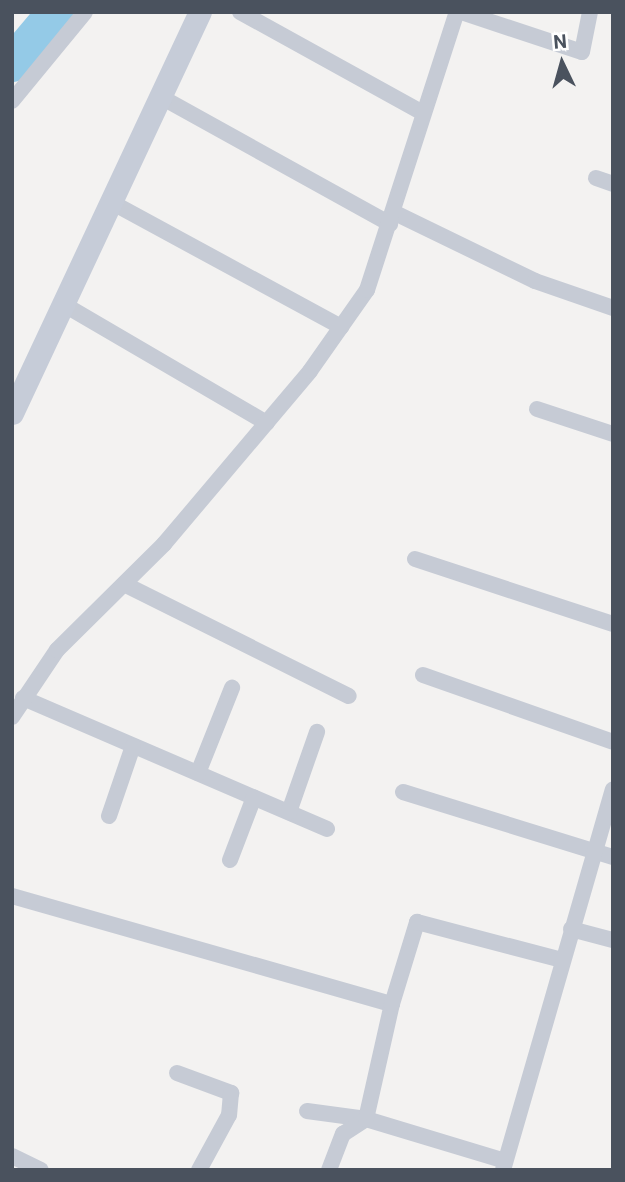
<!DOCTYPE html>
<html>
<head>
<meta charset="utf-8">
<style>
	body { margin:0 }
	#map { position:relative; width:625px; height:1182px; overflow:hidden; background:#f3f2f1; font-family:Roboto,sans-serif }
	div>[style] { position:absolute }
	.river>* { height:37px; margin:-18.5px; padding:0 18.5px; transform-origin:18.5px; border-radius:18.5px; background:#94cae7 }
	.street>* { height:16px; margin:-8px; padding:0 8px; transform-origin:8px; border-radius:8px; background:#c6cbd5 }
	.secondary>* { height:23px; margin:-11.5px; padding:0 11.5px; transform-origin:11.5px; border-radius:11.5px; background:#c6ccd8 }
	span { translate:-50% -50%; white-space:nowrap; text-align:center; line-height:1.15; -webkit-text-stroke:5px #fff; paint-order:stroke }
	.frame { position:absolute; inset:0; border:14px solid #4a525e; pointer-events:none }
	.north { position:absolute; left:527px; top:28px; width:70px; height:70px; -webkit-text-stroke:5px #fff; paint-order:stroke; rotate:355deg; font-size:19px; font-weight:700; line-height:28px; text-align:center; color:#4a525e }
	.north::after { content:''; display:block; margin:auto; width:24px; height:32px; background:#4a525e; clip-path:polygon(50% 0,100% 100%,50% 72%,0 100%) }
</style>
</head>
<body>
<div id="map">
	<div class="river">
		<div style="left:12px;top:63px;width:67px;rotate:-49.9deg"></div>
	</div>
	<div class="street">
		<div style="left:240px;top:12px;width:209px;rotate:28.9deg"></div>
		<div style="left:461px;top:12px;width:127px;rotate:18.3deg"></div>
		<div style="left:582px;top:52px;width:41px;rotate:-78.7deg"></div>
		<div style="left:161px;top:97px;width:262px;rotate:29deg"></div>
		<div style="left:12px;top:101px;width:115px;rotate:-50.6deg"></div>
		<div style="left:596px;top:178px;width:18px;rotate:19deg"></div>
		<div style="left:111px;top:202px;width:262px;rotate:28.5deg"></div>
		<div style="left:393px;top:212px;width:158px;rotate:25.9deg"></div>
		<div style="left:535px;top:281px;width:83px;rotate:19.1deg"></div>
		<div style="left:63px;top:304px;width:236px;rotate:30.3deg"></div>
		<div style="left:537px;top:409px;width:80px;rotate:18.2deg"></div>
		<div style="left:415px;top:559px;width:208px;rotate:18.2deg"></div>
		<div style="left:124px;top:584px;width:251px;rotate:26.5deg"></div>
		<div style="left:423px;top:675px;width:201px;rotate:19.4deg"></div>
		<div style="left:23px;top:698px;width:331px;rotate:23.3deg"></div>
		<div style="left:12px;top:717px;width:81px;rotate:-56.1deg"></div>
		<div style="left:57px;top:650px;width:151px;rotate:-44.7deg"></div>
		<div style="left:164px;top:544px;width:226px;rotate:-49.8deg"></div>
		<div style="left:310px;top:371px;width:99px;rotate:-54.9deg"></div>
		<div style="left:367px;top:290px;width:292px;rotate:-72.1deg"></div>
		<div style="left:198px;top:773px;width:92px;rotate:-68.2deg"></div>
		<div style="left:403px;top:792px;width:220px;rotate:17.2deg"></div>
		<div style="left:289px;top:812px;width:85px;rotate:-70.7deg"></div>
		<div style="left:109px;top:816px;width:74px;rotate:-71.1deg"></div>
		<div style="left:230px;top:860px;width:67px;rotate:-69.1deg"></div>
		<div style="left:12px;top:896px;width:395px;rotate:15.9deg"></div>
		<div style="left:571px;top:929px;width:43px;rotate:14.7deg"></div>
		<div style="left:177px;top:1073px;width:58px;rotate:20.3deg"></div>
		<div style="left:231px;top:1093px;width:22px;rotate:95deg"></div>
		<div style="left:229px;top:1115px;width:63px;rotate:118.6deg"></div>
		<div style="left:307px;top:1111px;width:60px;rotate:7.7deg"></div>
		<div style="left:366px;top:1119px;width:145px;rotate:16.8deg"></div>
		<div style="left:12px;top:1156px;width:32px;rotate:26deg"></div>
		<div style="left:329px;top:1170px;width:39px;rotate:-69deg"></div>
		<div style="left:343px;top:1134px;width:27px;rotate:-33deg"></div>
		<div style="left:366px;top:1119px;width:118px;rotate:-77.3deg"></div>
		<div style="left:392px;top:1004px;width:86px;rotate:-73deg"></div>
		<div style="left:417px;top:922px;width:150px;rotate:14.7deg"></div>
		<div style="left:503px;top:1170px;width:396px;rotate:-73.9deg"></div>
	</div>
	<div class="secondary">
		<div style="left:12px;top:413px;width:443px;rotate:-64.9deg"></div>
	</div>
	<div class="frame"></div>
	<div class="north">N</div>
</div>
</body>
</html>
